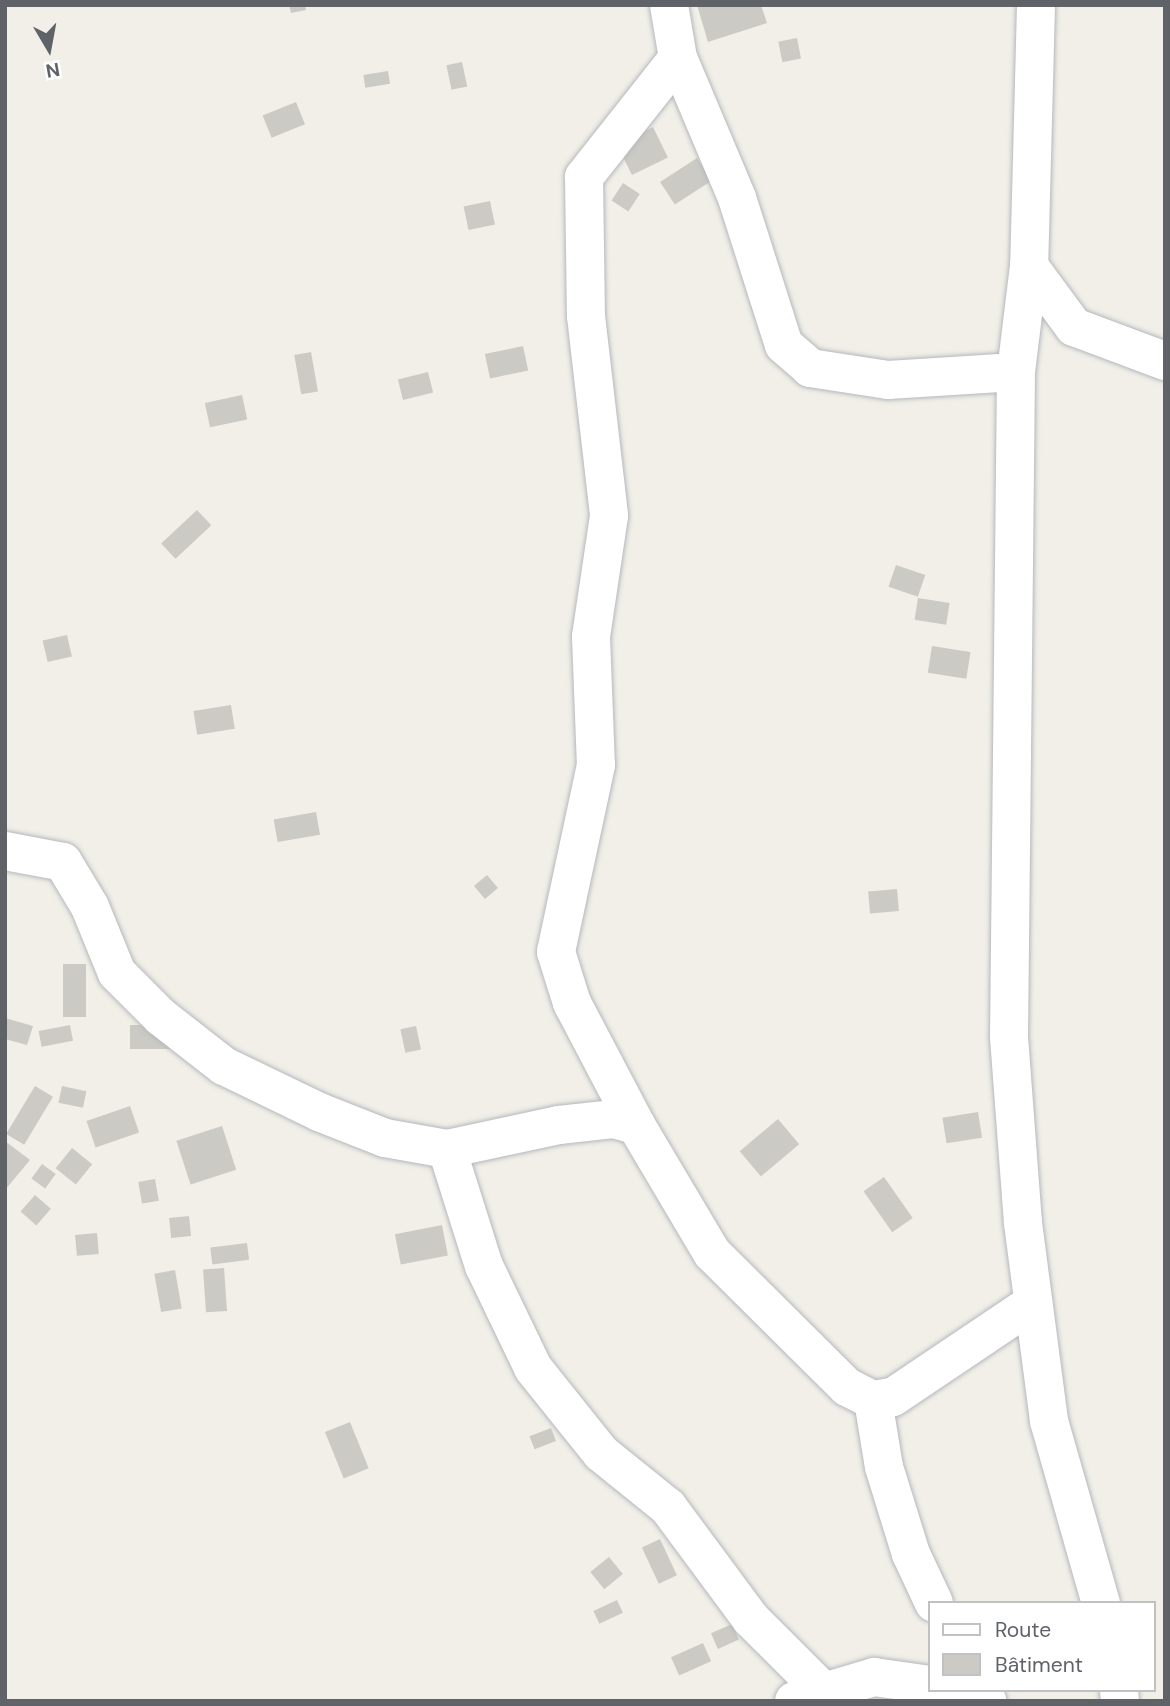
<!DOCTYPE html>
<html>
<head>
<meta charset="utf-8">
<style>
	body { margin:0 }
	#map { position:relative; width:1170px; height:1706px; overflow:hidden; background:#f1efe8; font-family:"DM Sans",sans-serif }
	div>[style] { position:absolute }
	.building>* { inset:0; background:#cccac5; transform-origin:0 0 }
	.roads { filter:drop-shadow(0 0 2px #b5b8bc) drop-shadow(0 0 2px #b5b8bc) }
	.minor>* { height:38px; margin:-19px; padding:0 19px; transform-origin:19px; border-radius:19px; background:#fff }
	span { translate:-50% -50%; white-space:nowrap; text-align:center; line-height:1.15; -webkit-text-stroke:5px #fff; paint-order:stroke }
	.frame { position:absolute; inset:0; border:7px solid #5f6368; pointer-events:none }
	.legend { position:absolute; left:928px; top:1601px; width:228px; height:91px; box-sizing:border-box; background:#fff; border:2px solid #bfc1c3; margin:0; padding:9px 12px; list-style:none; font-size:21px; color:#5f6368 }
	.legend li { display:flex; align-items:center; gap:14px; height:35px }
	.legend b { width:35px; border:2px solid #bfc1c3 }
	.north { position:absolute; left:14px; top:14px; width:70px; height:70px; -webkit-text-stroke:5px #fff; paint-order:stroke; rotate:170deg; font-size:19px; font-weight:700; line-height:28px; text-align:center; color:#5f6368 }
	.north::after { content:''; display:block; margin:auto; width:24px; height:32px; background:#5f6368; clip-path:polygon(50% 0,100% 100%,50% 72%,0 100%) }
</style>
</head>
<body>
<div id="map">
	<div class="building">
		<div style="clip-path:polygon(289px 5px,305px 5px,306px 10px,291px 13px)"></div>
		<div style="clip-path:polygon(697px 5px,761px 5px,767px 23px,708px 42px)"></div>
		<div style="left:797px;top:38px;width:21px;height:19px;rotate:79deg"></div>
		<div style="left:462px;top:62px;width:25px;height:16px;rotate:78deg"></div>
		<div style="left:388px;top:71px;width:13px;height:25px;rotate:81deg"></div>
		<div style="left:296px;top:102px;width:24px;height:36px;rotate:68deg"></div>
		<div style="left:653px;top:127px;width:34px;height:40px;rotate:64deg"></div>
		<div style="left:697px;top:158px;width:27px;height:44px;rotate:57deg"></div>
		<div style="left:623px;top:183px;width:20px;height:21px;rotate:33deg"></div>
		<div style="left:490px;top:201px;width:24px;height:27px;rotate:78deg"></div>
		<div style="left:523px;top:346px;width:25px;height:39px;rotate:78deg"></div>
		<div style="left:311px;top:352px;width:40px;height:17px;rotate:80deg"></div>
		<div style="left:428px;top:372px;width:21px;height:31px;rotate:76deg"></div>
		<div style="left:242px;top:395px;width:25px;height:38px;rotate:78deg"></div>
		<div style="left:197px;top:510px;width:21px;height:49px;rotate:47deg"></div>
		<div style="left:896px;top:565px;width:31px;height:23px;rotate:19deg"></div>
		<div style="left:918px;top:598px;width:32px;height:22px;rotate:9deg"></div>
		<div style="left:67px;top:635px;width:22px;height:25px;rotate:77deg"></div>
		<div style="left:932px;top:646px;width:39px;height:27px;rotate:9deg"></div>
		<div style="left:231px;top:705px;width:24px;height:38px;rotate:81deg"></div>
		<div style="left:316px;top:812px;width:23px;height:43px;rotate:80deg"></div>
		<div style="left:487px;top:875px;width:17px;height:17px;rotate:50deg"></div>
		<div style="left:897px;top:889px;width:22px;height:29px;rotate:85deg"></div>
		<div style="left:63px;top:964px;width:23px;height:53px"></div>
		<div style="clip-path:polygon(5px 1018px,33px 1026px,27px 1045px,5px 1039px)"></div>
		<div style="left:70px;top:1025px;width:16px;height:32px;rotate:79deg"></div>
		<div style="left:130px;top:1025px;width:43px;height:24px"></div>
		<div style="left:416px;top:1026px;width:24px;height:16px;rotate:78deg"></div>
		<div style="left:35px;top:1086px;width:21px;height:56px;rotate:31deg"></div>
		<div style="left:62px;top:1086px;width:25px;height:17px;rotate:12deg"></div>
		<div style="left:130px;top:1106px;width:28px;height:46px;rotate:71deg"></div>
		<div style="left:978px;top:1112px;width:26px;height:36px;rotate:81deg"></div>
		<div style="left:778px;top:1119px;width:33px;height:50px;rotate:50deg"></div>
		<div style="left:222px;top:1126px;width:46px;height:48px;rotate:72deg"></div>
		<div style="clip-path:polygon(5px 1141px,30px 1160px,5px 1190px)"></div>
		<div style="left:72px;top:1148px;width:26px;height:26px;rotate:39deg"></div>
		<div style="left:42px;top:1164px;width:17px;height:18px;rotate:36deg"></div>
		<div style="left:884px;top:1177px;width:50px;height:25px;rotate:55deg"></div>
		<div style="left:155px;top:1179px;width:22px;height:17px;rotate:80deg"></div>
		<div style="left:35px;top:1195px;width:21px;height:22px;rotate:41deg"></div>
		<div style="left:189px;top:1216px;width:20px;height:20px;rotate:84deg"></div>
		<div style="left:442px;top:1225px;width:31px;height:48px;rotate:79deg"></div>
		<div style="left:97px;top:1233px;width:21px;height:22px;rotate:85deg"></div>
		<div style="left:247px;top:1243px;width:17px;height:37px;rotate:83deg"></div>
		<div style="left:224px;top:1268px;width:43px;height:21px;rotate:86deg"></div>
		<div style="left:175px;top:1270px;width:39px;height:21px;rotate:80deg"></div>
		<div style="left:350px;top:1422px;width:50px;height:27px;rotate:68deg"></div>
		<div style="left:551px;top:1428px;width:14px;height:23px;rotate:69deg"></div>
		<div style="left:660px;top:1539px;width:40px;height:20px;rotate:65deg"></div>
		<div style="left:609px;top:1557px;width:22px;height:24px;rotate:51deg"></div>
		<div style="left:617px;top:1600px;width:14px;height:26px;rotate:65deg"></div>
		<div style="left:732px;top:1624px;width:17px;height:23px;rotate:66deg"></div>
		<div style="left:703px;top:1643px;width:20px;height:35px;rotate:66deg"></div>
	</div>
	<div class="roads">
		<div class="minor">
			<div style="left:669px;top:5px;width:54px;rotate:80.4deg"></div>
			<div style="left:678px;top:58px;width:152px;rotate:67.1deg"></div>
			<div style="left:737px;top:198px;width:154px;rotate:72.3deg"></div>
			<div style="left:784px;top:345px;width:35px;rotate:41deg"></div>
			<div style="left:810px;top:368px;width:79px;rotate:8.7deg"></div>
			<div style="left:888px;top:380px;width:128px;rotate:-3.6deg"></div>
			<div style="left:1036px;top:5px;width:261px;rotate:91.5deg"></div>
			<div style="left:1029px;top:266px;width:107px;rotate:97deg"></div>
			<div style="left:1016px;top:372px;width:665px;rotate:90.6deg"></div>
			<div style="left:1009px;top:1037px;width:187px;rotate:85.7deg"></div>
			<div style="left:1023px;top:1223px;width:200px;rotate:82.5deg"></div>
			<div style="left:1049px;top:1421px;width:189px;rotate:74.1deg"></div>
			<div style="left:678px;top:58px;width:152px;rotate:128.3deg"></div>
			<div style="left:584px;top:177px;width:139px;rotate:89.2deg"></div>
			<div style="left:586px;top:316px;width:201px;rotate:83.4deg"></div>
			<div style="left:609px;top:516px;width:122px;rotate:98.5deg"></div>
			<div style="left:591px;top:637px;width:128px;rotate:87.8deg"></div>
			<div style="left:596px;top:765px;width:191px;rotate:102.1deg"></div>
			<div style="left:556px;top:952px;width:53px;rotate:72.6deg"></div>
			<div style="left:572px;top:1003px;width:138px;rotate:62.3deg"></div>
			<div style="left:636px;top:1125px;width:149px;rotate:59.3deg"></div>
			<div style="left:712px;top:1253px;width:190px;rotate:44.8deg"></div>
			<div style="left:847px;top:1387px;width:29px;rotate:27deg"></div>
			<div style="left:873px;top:1400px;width:20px;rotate:-9deg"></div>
			<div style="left:893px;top:1397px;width:169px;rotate:-33.9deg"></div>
			<div style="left:1029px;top:266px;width:76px;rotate:53.6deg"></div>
			<div style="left:1074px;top:327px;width:97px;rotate:20.5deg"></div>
			<div style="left:5px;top:851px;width:59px;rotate:10.7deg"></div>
			<div style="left:63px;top:862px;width:52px;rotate:59deg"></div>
			<div style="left:90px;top:907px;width:71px;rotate:67.8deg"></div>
			<div style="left:117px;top:973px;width:62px;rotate:45deg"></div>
			<div style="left:161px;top:1017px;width:80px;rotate:37.9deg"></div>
			<div style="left:224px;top:1066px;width:106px;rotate:25.8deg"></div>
			<div style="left:319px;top:1112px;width:71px;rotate:21.5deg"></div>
			<div style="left:385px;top:1138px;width:63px;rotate:10.1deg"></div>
			<div style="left:447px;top:1149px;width:115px;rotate:-12.1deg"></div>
			<div style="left:559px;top:1125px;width:54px;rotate:-6.3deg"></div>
			<div style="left:613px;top:1119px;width:24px;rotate:15deg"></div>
			<div style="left:447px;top:1149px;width:123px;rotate:72.5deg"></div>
			<div style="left:484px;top:1266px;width:113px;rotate:64.3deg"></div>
			<div style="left:533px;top:1368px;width:109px;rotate:51.3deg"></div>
			<div style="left:601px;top:1453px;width:86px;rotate:38.9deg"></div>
			<div style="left:668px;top:1507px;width:139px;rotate:53.5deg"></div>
			<div style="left:751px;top:1619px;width:100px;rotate:45deg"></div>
			<div style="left:873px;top:1400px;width:68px;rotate:80.7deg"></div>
			<div style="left:884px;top:1467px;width:91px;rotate:72.8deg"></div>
			<div style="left:911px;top:1554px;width:54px;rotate:64.9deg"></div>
			<div style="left:948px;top:1690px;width:41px;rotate:15.8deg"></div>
			<div style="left:1119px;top:1690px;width:11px;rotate:85deg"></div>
			<div style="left:794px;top:1701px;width:84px;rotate:-16.7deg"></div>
			<div style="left:874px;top:1677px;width:57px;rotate:8.1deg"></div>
		</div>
	</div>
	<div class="frame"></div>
	<ul class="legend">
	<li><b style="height:9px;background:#fff"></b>Route</li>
	<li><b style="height:19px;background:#cccac5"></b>Bâtiment</li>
	</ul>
	<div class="north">N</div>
</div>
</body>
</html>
